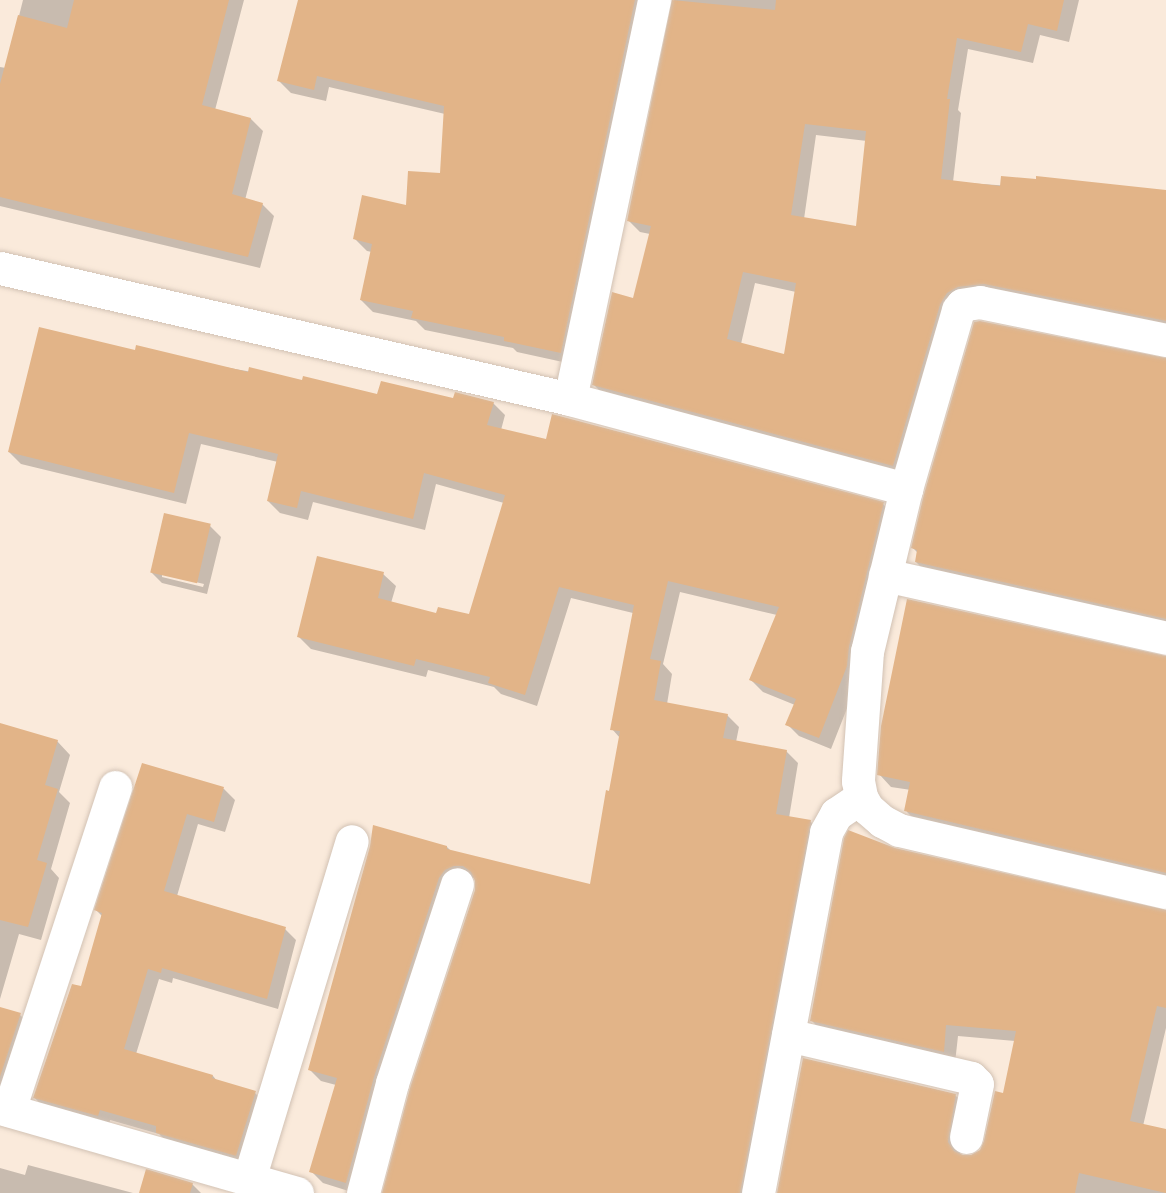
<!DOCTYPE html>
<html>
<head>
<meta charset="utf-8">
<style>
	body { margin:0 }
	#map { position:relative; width:1166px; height:1193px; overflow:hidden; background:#faeadb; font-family:Mulish,sans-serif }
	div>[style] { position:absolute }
	.shadow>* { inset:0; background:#0003 }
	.building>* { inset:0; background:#e2b488; transform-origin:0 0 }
	.roads { filter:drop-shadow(0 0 2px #d2c2b4) drop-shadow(0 0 2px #d2c2b4) }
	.minor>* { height:33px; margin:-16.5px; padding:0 16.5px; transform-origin:16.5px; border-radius:16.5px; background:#fff }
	span { translate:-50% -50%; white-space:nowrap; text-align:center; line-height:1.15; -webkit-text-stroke:4.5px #fff; paint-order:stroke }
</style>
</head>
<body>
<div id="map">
	<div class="shadow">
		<div style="clip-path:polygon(23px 0,244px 0,215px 110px,251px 119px,263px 131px,245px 200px,262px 204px,274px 216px,260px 268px,0 206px,0 67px,6px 68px)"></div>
		<div style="clip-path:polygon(299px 0,652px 0,572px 364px,517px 352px,513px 348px,425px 330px,416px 321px,373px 312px,361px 300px,372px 252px,367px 251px,355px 239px,408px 206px,442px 174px,445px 114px,329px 87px,326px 101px,291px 93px,279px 81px)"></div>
		<div style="clip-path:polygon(evenodd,674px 0,1079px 0,1069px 42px,1040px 35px,1033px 63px,968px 49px,958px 110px,961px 113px,953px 182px,1166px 197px,1166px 330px,971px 298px,905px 477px,606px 397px,594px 385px,634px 300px,650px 234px,640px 232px,628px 220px,674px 0,816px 135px,867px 141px,857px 228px,804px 219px,816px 135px,674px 0,755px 283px,796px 292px,785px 356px,741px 344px,755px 283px)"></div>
		<div style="clip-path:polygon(136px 351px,379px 395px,493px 403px,505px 415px,501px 430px,547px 441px,883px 504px,895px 516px,859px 678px,831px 749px,799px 736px,787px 724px,795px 705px,763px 692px,751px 680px,777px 615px,680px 592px,663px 664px,672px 674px,667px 704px,727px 715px,739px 727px,736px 742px,786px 751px,798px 763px,789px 818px,810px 821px,822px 834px,753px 1193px,383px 1193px,476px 890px,476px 878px,465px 877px,355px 1193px,323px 1183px,311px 1171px,336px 1085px,321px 1081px,309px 1069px,371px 847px,374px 827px,447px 847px,451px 851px,591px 886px,620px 738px,612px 729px,633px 613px,571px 598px,537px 706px,501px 694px,494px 687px,428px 670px,426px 677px,311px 649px,299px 637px,383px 574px,396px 586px,391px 603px,437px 614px,470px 616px,504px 503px,436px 484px,425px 530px,313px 502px,308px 520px,280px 513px,268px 501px,278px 462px,201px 444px,186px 504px,21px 464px,9px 452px)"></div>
		<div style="clip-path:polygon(1166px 360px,1166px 627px,928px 574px,916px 562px,918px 553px,913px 548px)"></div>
		<div style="clip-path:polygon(evenodd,210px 526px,221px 537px,207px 594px,162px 583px,151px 572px,210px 526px,162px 574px,204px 584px,203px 587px,162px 577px,162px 574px)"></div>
		<div style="clip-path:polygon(1166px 658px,1166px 881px,919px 824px,907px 812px,911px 790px,891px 787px,879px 774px)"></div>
		<div style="clip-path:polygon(0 725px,57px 741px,70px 755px,59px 792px,70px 803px,51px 869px,59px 878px,41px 940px,19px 934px,0 999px)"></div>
		<div style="clip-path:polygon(143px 765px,224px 789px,235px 800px,225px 832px,198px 824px,177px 896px,285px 929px,296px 940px,278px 1009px,173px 978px,172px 983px,159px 979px,136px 1054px,213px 1076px,218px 1082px,255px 1093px,266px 1104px,247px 1166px,169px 1144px,159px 1134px,110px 1120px,109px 1127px,45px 1109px,34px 1097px,82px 988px,102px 916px,96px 910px)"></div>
		<div style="clip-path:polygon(894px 850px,1166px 912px,1166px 1028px,1143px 1126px,1166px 1131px,1166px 1193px,779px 1193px,955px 1095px,967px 1107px,960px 1156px,973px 1156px,982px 1150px,996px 1093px,1005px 1095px,1015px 1041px,958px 1036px,955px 1063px,823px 1032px,811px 1020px)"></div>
		<div style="clip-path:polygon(0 1009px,20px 1015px,34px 1028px,0 1094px)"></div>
		<div style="clip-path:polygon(28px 1165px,133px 1193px,0 1193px,0 1168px,25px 1175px)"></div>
		<div style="clip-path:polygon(192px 1184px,201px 1193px,141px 1193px)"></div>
	</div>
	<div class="building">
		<div style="clip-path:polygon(74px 0,229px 0,202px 105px,251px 118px,232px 194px,263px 203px,248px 257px,0 197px,0 84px,18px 15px,67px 28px)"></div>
		<div style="clip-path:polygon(298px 0,635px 0,561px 353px,504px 341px,504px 337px,411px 318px,413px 311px,360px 300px,372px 244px,353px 239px,362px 195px,406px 205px,408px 171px,440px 173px,444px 106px,317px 76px,314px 90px,277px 81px)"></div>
		<div style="clip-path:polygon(evenodd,672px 0,775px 10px,776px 0,1064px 0,1057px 31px,1028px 24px,1021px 52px,957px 38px,947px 99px,950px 99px,941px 179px,1000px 186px,1001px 176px,1036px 179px,1036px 176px,1166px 190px,1166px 321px,984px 284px,958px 287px,947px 293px,940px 305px,893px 466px,592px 385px,612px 292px,633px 298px,651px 226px,627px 221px,672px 0,805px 124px,866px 131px,856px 226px,791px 215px,805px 124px,672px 0,743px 272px,796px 283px,784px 354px,727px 339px,743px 272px)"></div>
		<div style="clip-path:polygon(980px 321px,1166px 358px,1166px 619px,915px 562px,917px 550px,911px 548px,924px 494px,974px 322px)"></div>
		<div style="clip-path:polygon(39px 327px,135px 350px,136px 345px,248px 372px,249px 367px,302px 380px,303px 376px,377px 394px,381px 381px,453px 398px,455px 392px,494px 402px,487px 425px,546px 439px,552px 414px,884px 502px,849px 647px,847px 666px,819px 738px,785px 725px,796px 699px,749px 680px,779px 607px,668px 581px,650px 659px,661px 661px,654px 700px,728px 714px,723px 738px,787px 750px,776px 814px,811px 820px,740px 1193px,382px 1193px,410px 1088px,475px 890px,475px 881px,471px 872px,463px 866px,454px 866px,445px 870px,439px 878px,374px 1077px,346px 1183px,309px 1172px,337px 1078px,308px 1070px,370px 846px,373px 825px,447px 846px,447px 849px,590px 884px,606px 790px,609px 791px,620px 731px,610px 730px,634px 605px,559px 587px,525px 695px,488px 683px,490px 677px,416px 659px,414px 666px,297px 637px,317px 556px,384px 572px,378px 598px,436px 613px,438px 607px,469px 614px,505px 495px,424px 473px,413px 519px,301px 491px,297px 508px,267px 501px,278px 454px,189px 433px,174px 493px,8px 452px)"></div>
		<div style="left:164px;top:513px;width:48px;height:61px;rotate:13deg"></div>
		<div style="clip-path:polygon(907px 599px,1166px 656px,1166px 873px,904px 811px,910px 782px,877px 775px,881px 726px)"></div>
		<div style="clip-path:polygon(0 723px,58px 740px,45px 785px,58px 789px,37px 860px,47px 863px,28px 927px,0 920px)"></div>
		<div style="clip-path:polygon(142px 763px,224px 787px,214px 822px,187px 814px,164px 891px,286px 927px,267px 999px,162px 968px,161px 973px,148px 969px,124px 1049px,213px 1075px,212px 1078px,256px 1091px,236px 1156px,156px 1133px,156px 1126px,100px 1110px,98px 1116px,33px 1098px,72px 984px,81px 986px,102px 913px,94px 910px)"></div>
		<div style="clip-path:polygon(848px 830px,895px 848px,1166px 910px,1166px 1008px,1157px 1006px,1130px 1121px,1166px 1129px,1166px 1193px,1079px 1173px,1075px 1193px,777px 1193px,803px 1058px,956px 1094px,948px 1142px,954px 1151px,963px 1155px,971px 1155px,980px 1150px,984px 1141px,995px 1091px,1003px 1093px,1016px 1031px,946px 1025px,944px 1052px,810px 1021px,844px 838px)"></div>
		<div style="clip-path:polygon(0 1007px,21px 1013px,0 1077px)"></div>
		<div style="clip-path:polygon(146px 1169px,193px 1183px,190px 1193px,139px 1193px)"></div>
	</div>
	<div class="roads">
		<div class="minor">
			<div style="left:0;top:268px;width:585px;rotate:12.94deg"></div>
			<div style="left:570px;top:399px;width:408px;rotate:-78.1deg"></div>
			<div style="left:1166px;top:340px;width:190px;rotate:-168.5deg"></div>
			<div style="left:980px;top:302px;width:18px;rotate:171deg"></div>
			<div style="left:962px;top:305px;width:6px;rotate:129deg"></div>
			<div style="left:958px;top:310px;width:186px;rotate:106.2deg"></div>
			<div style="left:906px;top:489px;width:167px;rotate:103.5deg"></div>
			<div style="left:867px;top:651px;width:130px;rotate:94deg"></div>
			<div style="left:858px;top:781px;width:16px;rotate:79deg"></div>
			<div style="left:861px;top:797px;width:13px;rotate:61deg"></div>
			<div style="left:867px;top:808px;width:20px;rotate:41deg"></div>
			<div style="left:882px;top:821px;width:19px;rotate:28deg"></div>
			<div style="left:899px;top:830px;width:274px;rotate:13.1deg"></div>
			<div style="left:570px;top:399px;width:348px;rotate:15deg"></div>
			<div style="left:885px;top:575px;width:288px;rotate:12.6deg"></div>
			<div style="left:788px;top:1035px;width:188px;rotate:13.2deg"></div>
			<div style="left:971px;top:1078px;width:8px;rotate:45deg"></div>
			<div style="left:977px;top:1084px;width:54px;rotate:101.7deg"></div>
			<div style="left:0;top:1108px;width:309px;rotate:16deg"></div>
			<div style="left:9px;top:1110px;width:340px;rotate:-71.8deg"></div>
			<div style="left:249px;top:1179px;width:353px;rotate:-73.1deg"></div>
			<div style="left:363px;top:1193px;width:114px;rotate:-75.2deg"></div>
			<div style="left:392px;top:1083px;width:209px;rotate:-71.9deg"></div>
			<div style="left:758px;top:1193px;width:367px;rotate:-79.3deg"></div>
			<div style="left:826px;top:832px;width:21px;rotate:-61deg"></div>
			<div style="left:836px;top:814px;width:30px;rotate:-34deg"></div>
		</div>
	</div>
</div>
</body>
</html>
